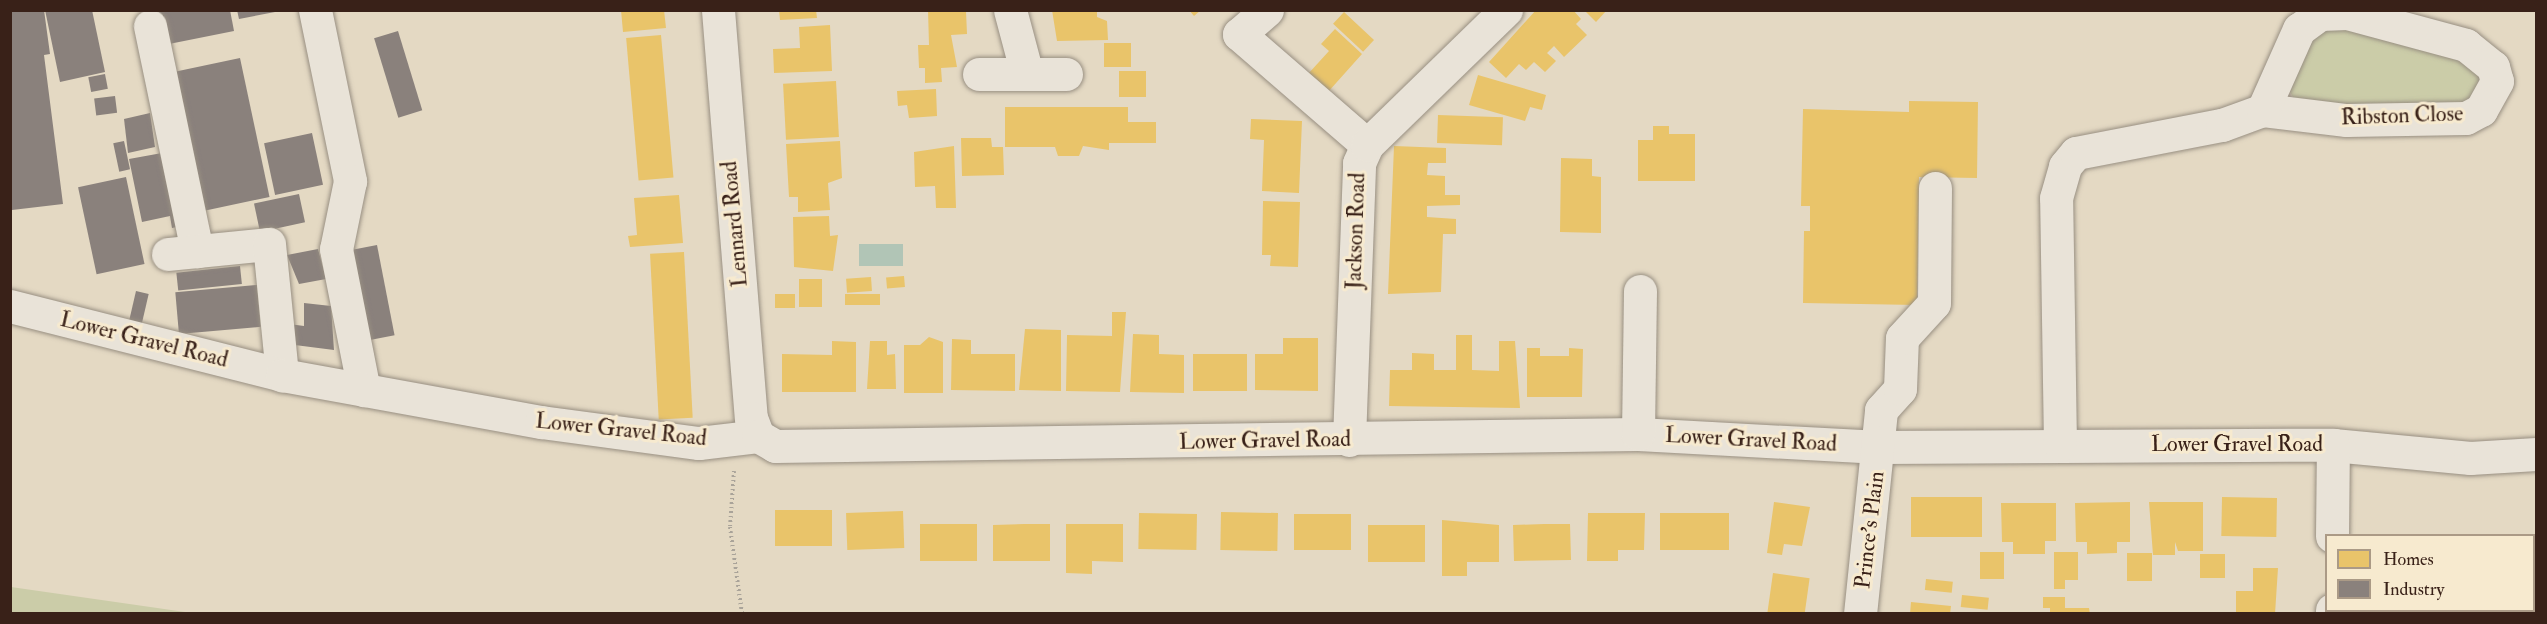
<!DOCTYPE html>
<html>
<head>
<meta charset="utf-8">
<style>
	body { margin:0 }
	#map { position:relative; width:2547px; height:624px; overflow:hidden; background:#e4d9c3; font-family:"IM FELL Double Pica",serif }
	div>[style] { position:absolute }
	.green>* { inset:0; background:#cbcca8 }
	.water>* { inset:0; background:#b1c5b6; transform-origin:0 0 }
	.homes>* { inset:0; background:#e9c46a; transform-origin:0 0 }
	.industry>* { inset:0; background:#8a817c; transform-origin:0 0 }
	.path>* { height:4px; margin-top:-2px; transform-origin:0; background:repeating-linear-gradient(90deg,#a9a399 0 1.5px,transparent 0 4.5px) }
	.roads { filter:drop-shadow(0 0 2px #988f82) drop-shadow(0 0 2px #988f82) }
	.minor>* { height:33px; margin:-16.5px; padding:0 16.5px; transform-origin:16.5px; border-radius:16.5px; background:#e9e3d8 }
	span { translate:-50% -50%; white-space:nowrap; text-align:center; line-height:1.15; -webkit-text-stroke:6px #f7eacf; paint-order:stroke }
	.street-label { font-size:22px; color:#392118 }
	.frame { position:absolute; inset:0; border:12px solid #392118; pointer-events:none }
	.legend { position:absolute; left:2325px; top:534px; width:210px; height:78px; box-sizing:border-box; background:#f7eacf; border:2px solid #ab9a86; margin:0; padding:8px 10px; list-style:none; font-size:18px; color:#392118 }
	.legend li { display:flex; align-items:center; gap:12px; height:30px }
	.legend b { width:30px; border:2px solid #ab9a86 }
</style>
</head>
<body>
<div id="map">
	<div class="green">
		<div style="clip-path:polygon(2345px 25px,2438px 47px,2481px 73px,2473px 102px,2374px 108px,2294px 99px,2289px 90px,2314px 33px)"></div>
		<div style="clip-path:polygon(11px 587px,192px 613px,11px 613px)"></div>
	</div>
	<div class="water">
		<div style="left:859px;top:244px;width:44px;height:22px"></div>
	</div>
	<div class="homes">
		<div style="clip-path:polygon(621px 10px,664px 10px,666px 28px,623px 32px)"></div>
		<div style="clip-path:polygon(779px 10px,816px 10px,817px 18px,780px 20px)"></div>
		<div style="clip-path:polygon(928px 10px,966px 11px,967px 34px,951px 35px,957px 67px,941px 68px,942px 82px,925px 83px,925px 68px,919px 68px,918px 45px,929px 45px)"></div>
		<div style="clip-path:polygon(1052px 10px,1097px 10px,1097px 17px,1107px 21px,1108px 40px,1057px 41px)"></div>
		<div style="clip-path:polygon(1189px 10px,1201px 10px,1194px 16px)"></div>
		<div style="clip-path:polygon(1536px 10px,1573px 10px,1581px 19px,1576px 24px,1587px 35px,1564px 57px,1554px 46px,1547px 53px,1556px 61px,1545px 72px,1534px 62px,1526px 70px,1519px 64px,1506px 78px,1489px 62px)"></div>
		<div style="clip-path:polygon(1584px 10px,1607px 10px,1596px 22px)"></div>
		<div style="left:1344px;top:12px;width:41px;height:16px;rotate:43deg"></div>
		<div style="clip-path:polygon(830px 25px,832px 71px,774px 73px,773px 49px,800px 48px,799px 27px)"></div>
		<div style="clip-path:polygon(1335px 29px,1362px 54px,1328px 92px,1308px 74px,1329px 51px,1321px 44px)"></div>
		<div style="left:661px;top:35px;width:143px;height:35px;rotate:85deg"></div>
		<div style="left:1104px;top:43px;width:27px;height:24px"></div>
		<div style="left:1119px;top:71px;width:27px;height:26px"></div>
		<div style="clip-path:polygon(1478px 75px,1546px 95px,1542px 110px,1530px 107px,1525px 121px,1469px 105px)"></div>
		<div style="left:836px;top:81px;width:56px;height:53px;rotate:87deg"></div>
		<div style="clip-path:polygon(936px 89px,937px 116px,909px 118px,907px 105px,898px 106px,897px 91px)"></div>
		<div style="clip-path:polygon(1909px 101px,1978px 102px,1977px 178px,1919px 177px,1917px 305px,1803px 303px,1804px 231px,1810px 231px,1810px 206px,1801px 206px,1803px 109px,1909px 112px)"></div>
		<div style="clip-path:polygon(1005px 107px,1128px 107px,1128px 122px,1156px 122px,1156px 143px,1109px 143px,1109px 150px,1083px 146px,1079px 156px,1058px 156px,1055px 147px,1005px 147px)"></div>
		<div style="left:1438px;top:115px;width:65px;height:28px;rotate:2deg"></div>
		<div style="clip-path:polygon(1251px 119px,1302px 121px,1299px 193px,1262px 191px,1264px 140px,1250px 139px)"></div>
		<div style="clip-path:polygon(1653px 126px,1669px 126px,1669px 134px,1695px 134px,1695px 181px,1638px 181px,1638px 140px,1653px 140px)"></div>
		<div style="clip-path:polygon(961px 138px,991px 138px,992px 147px,1003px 147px,1004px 175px,962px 176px)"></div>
		<div style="clip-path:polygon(840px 141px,842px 178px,828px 183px,830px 210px,798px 212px,798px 197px,789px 197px,786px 144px)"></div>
		<div style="clip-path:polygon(954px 146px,956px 208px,936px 208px,935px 186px,915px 187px,914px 152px)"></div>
		<div style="clip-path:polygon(1394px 146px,1446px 148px,1446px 163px,1428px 163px,1427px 175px,1445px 176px,1445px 195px,1460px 195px,1460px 205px,1427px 206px,1427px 217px,1456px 219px,1456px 234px,1443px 234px,1441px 292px,1388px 294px)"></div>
		<div style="clip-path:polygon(1561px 158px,1592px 159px,1592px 176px,1601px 177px,1601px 233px,1560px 232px)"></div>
		<div style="clip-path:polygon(679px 195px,683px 243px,630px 247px,628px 236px,637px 235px,634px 198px)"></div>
		<div style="clip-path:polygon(1263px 201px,1300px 202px,1298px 267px,1270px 266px,1271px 255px,1262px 255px)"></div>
		<div style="clip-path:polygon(829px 216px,830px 236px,838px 235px,833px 271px,794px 267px,793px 217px)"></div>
		<div style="left:684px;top:252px;width:166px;height:34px;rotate:87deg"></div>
		<div style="left:904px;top:276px;width:11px;height:18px;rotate:85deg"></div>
		<div style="left:871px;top:277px;width:14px;height:25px;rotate:86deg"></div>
		<div style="left:799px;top:279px;width:23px;height:28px"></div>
		<div style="left:775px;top:294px;width:20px;height:14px"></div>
		<div style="left:880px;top:294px;width:11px;height:35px;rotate:90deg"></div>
		<div style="clip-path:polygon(1112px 312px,1126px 312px,1120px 392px,1066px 391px,1067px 335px,1112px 336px)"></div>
		<div style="clip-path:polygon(1025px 329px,1061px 330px,1061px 391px,1019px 390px)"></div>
		<div style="clip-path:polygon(1133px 334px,1159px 335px,1159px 354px,1184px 355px,1184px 393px,1130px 392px)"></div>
		<div style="clip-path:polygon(1456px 335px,1472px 335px,1472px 370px,1499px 371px,1499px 341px,1515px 341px,1520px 408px,1389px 406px,1390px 370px,1412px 370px,1412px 353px,1434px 354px,1434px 370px,1456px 370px)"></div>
		<div style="clip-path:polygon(929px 337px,943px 342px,943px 393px,904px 393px,904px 345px,920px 345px)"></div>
		<div style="clip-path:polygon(1283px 338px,1318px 338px,1318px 391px,1255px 390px,1255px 354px,1283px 354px)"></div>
		<div style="clip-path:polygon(952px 339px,971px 340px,971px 354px,1015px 354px,1015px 391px,951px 390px)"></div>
		<div style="clip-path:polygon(832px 341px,856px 342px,856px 392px,782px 392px,782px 354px,832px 355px)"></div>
		<div style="clip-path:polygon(870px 341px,887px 341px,887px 355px,895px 354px,896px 389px,867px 389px)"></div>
		<div style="clip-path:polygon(1527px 348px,1540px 348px,1540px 356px,1569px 356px,1569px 348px,1583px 349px,1582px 397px,1527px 397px)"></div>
		<div style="left:1193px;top:354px;width:54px;height:37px"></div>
		<div style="left:1911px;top:497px;width:71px;height:40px"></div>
		<div style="left:2222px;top:497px;width:55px;height:39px;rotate:1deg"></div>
		<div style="clip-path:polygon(1774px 502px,1810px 507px,1802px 546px,1784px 544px,1782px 555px,1767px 553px)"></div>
		<div style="clip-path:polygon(2130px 502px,2130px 542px,2117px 542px,2117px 553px,2087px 554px,2087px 542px,2076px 542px,2075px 503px)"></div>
		<div style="clip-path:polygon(2149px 502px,2203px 502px,2203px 551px,2178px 551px,2175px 542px,2175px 555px,2153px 555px)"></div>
		<div style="clip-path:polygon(2001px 503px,2056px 503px,2056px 541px,2045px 541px,2045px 554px,2013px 554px,2013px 542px,2002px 542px)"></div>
		<div style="left:775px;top:510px;width:57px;height:36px"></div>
		<div style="left:903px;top:511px;width:37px;height:57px;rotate:88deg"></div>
		<div style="left:1221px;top:512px;width:57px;height:38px;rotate:1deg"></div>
		<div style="left:1139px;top:513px;width:58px;height:36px;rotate:1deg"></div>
		<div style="clip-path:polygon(1588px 513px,1645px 513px,1644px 550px,1618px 550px,1618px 561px,1587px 561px)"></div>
		<div style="left:1660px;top:513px;width:69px;height:37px"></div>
		<div style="left:1294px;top:514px;width:57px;height:36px"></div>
		<div style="clip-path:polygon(1442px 520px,1499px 525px,1499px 562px,1467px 562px,1467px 576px,1442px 576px)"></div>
		<div style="left:920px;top:524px;width:57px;height:37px"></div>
		<div style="clip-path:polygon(1024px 524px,1050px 524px,1050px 561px,993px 561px,993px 525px)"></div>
		<div style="clip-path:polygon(1066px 524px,1123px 524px,1123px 562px,1092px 561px,1092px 574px,1066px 573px)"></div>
		<div style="clip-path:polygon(1544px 524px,1570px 524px,1571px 560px,1514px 561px,1513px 525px)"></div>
		<div style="left:1368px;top:525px;width:57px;height:37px"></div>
		<div style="left:1980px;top:552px;width:24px;height:27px"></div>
		<div style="clip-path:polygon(2054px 552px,2078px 552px,2078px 580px,2065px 580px,2065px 589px,2054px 589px)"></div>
		<div style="left:2127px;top:553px;width:25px;height:28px"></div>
		<div style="left:2200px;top:554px;width:25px;height:24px"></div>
		<div style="clip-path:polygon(2253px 568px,2278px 568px,2275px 614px,2236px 614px,2236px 591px,2253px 591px)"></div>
		<div style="left:1773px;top:573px;width:37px;height:41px;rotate:8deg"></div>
		<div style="left:1926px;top:579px;width:27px;height:11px;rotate:6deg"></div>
		<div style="left:1962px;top:595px;width:27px;height:12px;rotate:6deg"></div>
		<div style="clip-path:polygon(2043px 597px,2065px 597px,2065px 608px,2089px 608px,2090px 614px,2050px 614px,2050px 608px,2043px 608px)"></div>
		<div style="clip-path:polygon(1911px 602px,1951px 606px,1950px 614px,1910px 614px)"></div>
	</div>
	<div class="industry">
		<div style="clip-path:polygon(10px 10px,44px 10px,50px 54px,44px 55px,63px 204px,12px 210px)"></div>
		<div style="clip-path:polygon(45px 10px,92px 10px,105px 72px,60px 82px)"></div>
		<div style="clip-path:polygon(157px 10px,230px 10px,234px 31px,164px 45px)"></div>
		<div style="clip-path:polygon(237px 10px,275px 10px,275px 12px,239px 19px)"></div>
		<div style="left:398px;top:31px;width:83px;height:25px;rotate:73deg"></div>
		<div style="left:240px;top:58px;width:142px;height:69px;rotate:78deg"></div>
		<div style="left:105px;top:74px;width:15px;height:17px;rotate:79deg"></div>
		<div style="left:115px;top:96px;width:17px;height:21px;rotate:83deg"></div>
		<div style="clip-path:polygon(150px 113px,155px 147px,128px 153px,124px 119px)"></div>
		<div style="left:312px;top:133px;width:53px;height:49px;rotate:78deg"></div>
		<div style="left:124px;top:141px;width:29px;height:11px;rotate:78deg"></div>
		<div style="clip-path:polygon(162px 153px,185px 225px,172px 228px,170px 216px,142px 222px,129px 159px)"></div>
		<div style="left:126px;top:177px;width:89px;height:49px;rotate:78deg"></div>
		<div style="left:299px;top:194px;width:29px;height:46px;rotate:78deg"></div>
		<div style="left:377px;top:245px;width:92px;height:29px;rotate:79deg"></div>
		<div style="clip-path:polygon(318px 249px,326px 279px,299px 284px,287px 255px)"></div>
		<div style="left:240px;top:266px;width:18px;height:64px;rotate:84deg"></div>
		<div style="left:257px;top:285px;width:42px;height:82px;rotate:85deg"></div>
		<div style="left:136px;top:291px;width:13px;height:37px;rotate:13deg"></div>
		<div style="clip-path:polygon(304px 303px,331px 306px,334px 350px,287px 344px,289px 324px,304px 326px)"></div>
	</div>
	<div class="path">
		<div style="left:734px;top:471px;width:56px;rotate:94.1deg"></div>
		<div style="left:730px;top:527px;width:88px;rotate:82.1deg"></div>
	</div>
	<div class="roads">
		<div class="minor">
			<div style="left:315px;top:10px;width:175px;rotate:78.4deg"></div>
			<div style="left:350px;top:181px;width:69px;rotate:101.6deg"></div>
			<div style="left:336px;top:249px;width:144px;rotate:78.8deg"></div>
			<div style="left:718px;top:10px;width:409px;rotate:85.4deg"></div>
			<div style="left:751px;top:418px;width:19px;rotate:69deg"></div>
			<div style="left:1010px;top:10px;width:66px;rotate:75.1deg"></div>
			<div style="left:1267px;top:10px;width:37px;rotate:139deg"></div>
			<div style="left:1239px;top:34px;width:169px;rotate:40.9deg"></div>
			<div style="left:150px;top:26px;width:230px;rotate:78.2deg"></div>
			<div style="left:979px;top:74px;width:87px"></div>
			<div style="left:168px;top:254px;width:101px;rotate:-5.7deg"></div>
			<div style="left:269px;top:244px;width:132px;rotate:84.3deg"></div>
			<div style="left:10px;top:306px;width:281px;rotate:14.2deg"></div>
			<div style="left:282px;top:375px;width:263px;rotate:10.3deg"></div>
			<div style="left:541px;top:422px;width:159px;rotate:7.6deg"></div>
			<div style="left:699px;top:443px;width:59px;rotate:-6.8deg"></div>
			<div style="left:758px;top:436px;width:20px;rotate:30deg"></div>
			<div style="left:775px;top:446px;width:863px;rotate:-0.8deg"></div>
			<div style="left:1638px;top:434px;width:242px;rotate:3.1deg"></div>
			<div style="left:1880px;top:447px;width:453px;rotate:-0.3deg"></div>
			<div style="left:2333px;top:445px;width:138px;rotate:5.4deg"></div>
			<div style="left:2470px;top:458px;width:66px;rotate:-3.5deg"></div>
			<div style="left:1638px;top:434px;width:143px;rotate:-89.2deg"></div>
			<div style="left:1349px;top:440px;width:277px;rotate:-87.9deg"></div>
			<div style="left:1359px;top:163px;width:20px;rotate:-66deg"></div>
			<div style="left:1367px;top:145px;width:194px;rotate:-44.2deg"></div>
			<div style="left:2060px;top:445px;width:247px;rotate:-90.9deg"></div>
			<div style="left:2056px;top:198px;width:33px;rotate:-74deg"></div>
			<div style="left:2065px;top:166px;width:17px;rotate:-50deg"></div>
			<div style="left:2076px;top:153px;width:149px;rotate:-10.9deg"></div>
			<div style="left:2222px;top:125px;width:44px;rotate:-20.1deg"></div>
			<div style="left:2263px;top:110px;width:84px;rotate:6.9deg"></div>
			<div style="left:2346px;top:120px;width:120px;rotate:-1deg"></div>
			<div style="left:2466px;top:118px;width:17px;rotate:-28deg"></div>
			<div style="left:2481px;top:110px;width:33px;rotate:-61deg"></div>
			<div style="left:2497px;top:81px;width:15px;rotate:-106deg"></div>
			<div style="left:2493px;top:67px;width:35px;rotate:-141deg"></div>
			<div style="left:2466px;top:45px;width:123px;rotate:-164.9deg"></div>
			<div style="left:2347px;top:13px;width:27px;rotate:178deg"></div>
			<div style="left:2320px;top:14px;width:26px;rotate:144deg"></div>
			<div style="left:2299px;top:29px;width:89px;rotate:114deg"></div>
			<div style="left:2332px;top:536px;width:91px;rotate:-89.4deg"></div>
			<div style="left:1860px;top:614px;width:205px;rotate:-84.1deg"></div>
			<div style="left:1881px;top:410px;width:28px;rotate:-48deg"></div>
			<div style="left:1900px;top:389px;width:51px;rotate:-87.8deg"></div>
			<div style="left:1902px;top:338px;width:47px;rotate:-47.6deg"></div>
			<div style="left:1934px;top:303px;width:115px;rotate:-89.5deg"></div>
			<div style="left:2332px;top:614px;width:4px;rotate:-90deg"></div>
		</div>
	</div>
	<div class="street-label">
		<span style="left:2402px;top:116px;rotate:-2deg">Ribston Close</span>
		<span style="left:735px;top:224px;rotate:-95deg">Lennard Road</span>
		<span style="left:1356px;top:231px;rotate:-88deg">Jackson Road</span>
		<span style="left:144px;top:340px;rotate:14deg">Lower Gravel Road</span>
		<span style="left:621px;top:430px;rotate:6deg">Lower Gravel Road</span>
		<span style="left:1751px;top:440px;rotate:3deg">Lower Gravel Road</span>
		<span style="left:1265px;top:441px;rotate:-1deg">Lower Gravel Road</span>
		<span style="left:2237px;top:445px">Lower Gravel Road</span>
		<span style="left:1870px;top:530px;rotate:-83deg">Prince's Plain</span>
	</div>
	<div class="frame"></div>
	<ul class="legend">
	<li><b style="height:16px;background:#e9c46a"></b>Homes</li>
	<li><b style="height:16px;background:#8a817c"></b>Industry</li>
	</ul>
</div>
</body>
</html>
